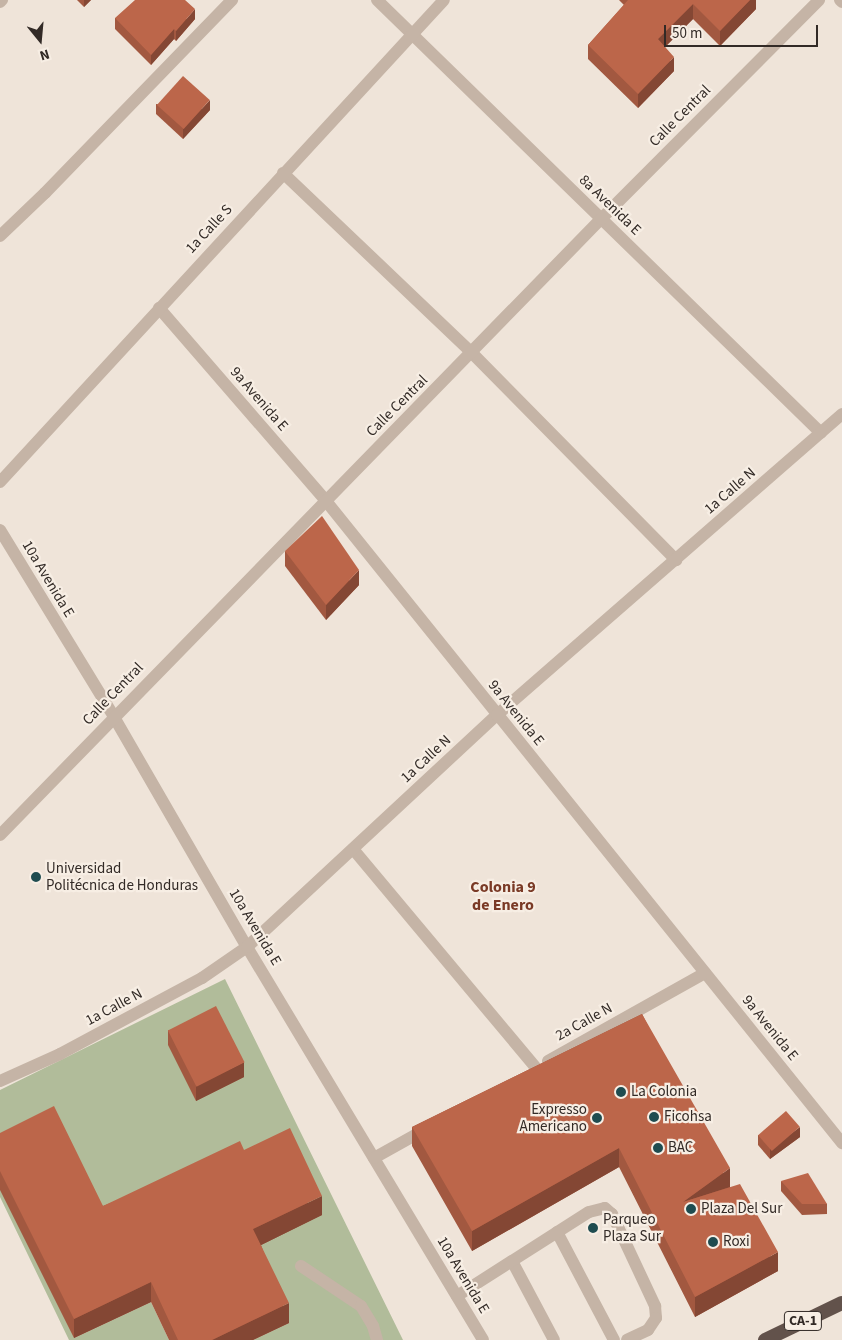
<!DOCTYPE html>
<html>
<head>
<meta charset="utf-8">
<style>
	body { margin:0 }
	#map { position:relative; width:842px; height:1340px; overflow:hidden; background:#efe4d9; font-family:"Source Sans 3",sans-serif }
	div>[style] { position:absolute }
	.green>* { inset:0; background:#b1bc9a }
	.service>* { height:12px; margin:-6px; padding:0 6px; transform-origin:6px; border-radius:6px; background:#c5b4a6 }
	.minor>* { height:12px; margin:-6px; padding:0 6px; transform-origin:6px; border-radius:6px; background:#c5b4a6 }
	.trunk>* { height:14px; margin:-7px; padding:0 7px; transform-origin:7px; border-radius:7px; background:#62524b }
	.wall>* { inset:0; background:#a25840 }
	.shaded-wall>* { inset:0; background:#844734 }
	.building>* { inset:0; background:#bc664a; transform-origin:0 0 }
	.dots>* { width:14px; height:14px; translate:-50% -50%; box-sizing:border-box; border:2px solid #f7eee4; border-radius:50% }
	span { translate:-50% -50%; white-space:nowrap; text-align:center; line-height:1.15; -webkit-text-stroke:4.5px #f7eee4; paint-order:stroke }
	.shield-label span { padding:1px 4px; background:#f7eee4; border:1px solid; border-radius:4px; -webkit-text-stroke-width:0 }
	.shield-label { font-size:14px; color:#322a26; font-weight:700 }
	.street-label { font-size:15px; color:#322a26 }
	.poi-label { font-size:15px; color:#322a26 }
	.left { translate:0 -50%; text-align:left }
	.right { translate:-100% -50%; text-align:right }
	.neighbourhood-label { font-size:16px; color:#7a3a26; font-weight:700 }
	.north { position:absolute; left:15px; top:15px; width:50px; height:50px; -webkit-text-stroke:4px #f7eee4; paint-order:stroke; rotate:163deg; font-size:14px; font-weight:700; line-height:20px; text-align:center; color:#322a26 }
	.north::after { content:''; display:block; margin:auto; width:18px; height:22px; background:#322a26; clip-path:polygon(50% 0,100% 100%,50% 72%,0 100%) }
	.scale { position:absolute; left:664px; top:25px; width:154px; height:22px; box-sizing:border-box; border:2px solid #322a26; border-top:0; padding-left:6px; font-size:15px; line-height:18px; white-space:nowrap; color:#322a26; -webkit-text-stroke:4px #f7eee4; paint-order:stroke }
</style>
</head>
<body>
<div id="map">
	<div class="green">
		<div style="clip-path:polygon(225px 979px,403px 1340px,253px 1340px,289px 1323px,253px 1249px,290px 1147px,74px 1338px,151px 1302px,169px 1340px,69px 1340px,0 1197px,0 1090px)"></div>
	</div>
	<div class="service">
		<div style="left:557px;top:1232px;width:122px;rotate:62.2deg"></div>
		<div style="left:512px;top:1261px;width:89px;rotate:62deg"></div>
		<div style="left:301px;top:1266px;width:72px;rotate:33.7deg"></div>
		<div style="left:361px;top:1306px;width:23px;rotate:59deg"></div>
		<div style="left:373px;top:1326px;width:15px;rotate:74deg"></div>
		<div style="left:457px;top:1296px;width:156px;rotate:-32.5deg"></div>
		<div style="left:589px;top:1212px;width:16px;rotate:-14deg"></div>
		<div style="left:605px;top:1208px;width:9px;rotate:41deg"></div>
		<div style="left:612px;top:1214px;width:102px;rotate:64.9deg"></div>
		<div style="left:655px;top:1306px;width:12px;rotate:85deg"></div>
		<div style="left:656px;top:1318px;width:14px;rotate:124deg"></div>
		<div style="left:648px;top:1330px;width:23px;rotate:155deg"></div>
	</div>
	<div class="minor">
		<div style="left:377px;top:0;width:620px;rotate:44.28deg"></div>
		<div style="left:840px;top:0;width:3px;rotate:45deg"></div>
		<div style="left:0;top:2px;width:3px;rotate:-45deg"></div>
		<div style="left:283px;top:173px;width:261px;rotate:43.6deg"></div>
		<div style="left:472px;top:353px;width:291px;rotate:45.4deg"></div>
		<div style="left:0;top:236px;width:62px;rotate:-43.7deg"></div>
		<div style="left:45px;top:193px;width:269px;rotate:-45.9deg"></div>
		<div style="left:159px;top:308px;width:255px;rotate:49.1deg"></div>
		<div style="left:326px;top:501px;width:824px;rotate:51.21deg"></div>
		<div style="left:0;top:482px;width:655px;rotate:-47.35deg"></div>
		<div style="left:0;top:530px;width:219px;rotate:58.6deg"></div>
		<div style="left:114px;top:717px;width:266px;rotate:60deg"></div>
		<div style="left:247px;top:947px;width:458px;rotate:59deg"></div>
		<div style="left:0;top:835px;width:861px;rotate:-45.71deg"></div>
		<div style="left:601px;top:219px;width:309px;rotate:-45.1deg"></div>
		<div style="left:353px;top:849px;width:285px;rotate:50.1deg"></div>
		<div style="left:548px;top:1061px;width:180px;rotate:-29.3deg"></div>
		<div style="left:0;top:1081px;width:66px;rotate:-24.2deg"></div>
		<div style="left:60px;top:1054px;width:161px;rotate:-28.2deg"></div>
		<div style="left:202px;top:978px;width:55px;rotate:-34.6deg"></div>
		<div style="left:247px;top:947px;width:341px;rotate:-42.9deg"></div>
		<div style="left:497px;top:715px;width:458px;rotate:-41.1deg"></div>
		<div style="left:374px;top:1158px;width:60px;rotate:-29.1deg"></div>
	</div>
	<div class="trunk">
		<div style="left:765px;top:1340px;width:85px;rotate:-25.7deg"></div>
	</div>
	<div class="wall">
		<div style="clip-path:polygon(77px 0,91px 0,84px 7px)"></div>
		<div style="clip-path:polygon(619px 0,756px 0,756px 9px,720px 46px,693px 19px,665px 47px,674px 71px,638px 108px,588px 59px,588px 45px,624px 5px)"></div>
		<div style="clip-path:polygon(115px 18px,195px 19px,176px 41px,174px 39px,151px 65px,115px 29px)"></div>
		<div style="clip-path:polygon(156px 104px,210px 110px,183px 139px,156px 114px)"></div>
		<div style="clip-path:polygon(285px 551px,359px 585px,326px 620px,285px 566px)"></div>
		<div style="clip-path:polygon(642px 1014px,730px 1187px,778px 1271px,695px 1317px,619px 1167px,472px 1251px,412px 1146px,412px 1127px)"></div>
		<div style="clip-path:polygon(168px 1030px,244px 1077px,196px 1101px,168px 1045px)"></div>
		<div style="clip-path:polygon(0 1133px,103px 1206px,244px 1150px,322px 1215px,261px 1245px,289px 1323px,253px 1340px,169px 1340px,151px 1302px,74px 1338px,0 1190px)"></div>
		<div style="clip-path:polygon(758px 1135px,800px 1137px,770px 1159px,758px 1145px)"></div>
		<div style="clip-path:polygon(781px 1181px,827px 1204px,827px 1214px,802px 1215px,781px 1191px)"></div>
	</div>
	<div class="shaded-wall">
		<div style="clip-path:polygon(84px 0,91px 0,84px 7px)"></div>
		<div style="clip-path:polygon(750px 0,756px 0,756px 9px,720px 46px,720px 31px)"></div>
		<div style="clip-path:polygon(693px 4px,693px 19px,658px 54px,658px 39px)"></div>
		<div style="clip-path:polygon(195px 9px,195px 19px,176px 41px,176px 31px)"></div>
		<div style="clip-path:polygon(174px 29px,174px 39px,151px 65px,151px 55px)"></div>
		<div style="clip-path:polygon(674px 57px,674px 71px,638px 108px,638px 94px)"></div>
		<div style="clip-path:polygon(210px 100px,210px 110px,183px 139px,183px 129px)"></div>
		<div style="clip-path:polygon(359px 570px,359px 585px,326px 620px,326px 605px)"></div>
		<div style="clip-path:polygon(244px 1062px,244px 1077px,196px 1101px,196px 1086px)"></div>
		<div style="clip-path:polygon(800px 1127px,800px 1137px,770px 1159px,770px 1149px)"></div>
		<div style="clip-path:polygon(619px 1148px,619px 1167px,472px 1251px,472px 1231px)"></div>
		<div style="clip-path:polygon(730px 1168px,730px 1187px,683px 1202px)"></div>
		<div style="clip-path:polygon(322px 1196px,322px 1215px,253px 1249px,253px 1229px)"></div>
		<div style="clip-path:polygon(778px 1252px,778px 1271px,695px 1317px,695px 1297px)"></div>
		<div style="clip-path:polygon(151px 1282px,151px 1302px,74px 1338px,74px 1319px)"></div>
		<div style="clip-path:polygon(289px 1303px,289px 1323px,253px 1340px,212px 1340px)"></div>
	</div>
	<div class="building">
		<div style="clip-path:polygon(135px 0,185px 0,195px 9px,176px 31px,174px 29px,151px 55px,115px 18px)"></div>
		<div style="clip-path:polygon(628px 0,750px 0,720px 31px,693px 4px,658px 39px,674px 57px,638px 94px,588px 45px)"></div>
		<div style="left:183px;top:76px;width:36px;height:39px;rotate:42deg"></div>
		<div style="clip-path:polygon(322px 516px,359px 570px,326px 605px,285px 551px)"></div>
		<div style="left:216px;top:1006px;width:63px;height:54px;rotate:63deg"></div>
		<div style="clip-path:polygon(642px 1014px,730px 1168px,683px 1202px,740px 1184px,778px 1252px,695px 1297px,619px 1148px,472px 1231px,412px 1127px)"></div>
		<div style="clip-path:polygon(54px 1106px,103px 1206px,240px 1141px,244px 1150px,290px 1128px,322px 1196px,253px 1229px,289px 1303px,212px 1340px,178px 1340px,151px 1282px,74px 1319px,0 1171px,0 1133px)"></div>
		<div style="left:786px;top:1111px;width:21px;height:37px;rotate:49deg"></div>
		<div style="clip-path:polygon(808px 1173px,827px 1204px,802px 1204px,781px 1181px)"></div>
	</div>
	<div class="dots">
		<div style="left:36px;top:877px;background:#1f4c50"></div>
		<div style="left:621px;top:1092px;background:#1f4c50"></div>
		<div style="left:654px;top:1117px;background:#1f4c50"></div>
		<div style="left:597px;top:1118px;background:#1f4c50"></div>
		<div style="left:658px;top:1148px;background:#1f4c50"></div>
		<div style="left:691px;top:1209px;background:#1f4c50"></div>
		<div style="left:593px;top:1228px;background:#1f4c50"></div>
		<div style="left:713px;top:1242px;background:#1f4c50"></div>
	</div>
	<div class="shield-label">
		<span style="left:803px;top:1321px">CA-1</span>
	</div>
	<div class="street-label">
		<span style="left:680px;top:116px;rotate:-45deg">Calle Central</span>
		<span style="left:610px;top:205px;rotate:44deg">8a Avenida E</span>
		<span style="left:209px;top:229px;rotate:-47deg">1a Calle S</span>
		<span style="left:259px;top:399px;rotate:49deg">9a Avenida E</span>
		<span style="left:397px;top:406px;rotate:-45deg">Calle Central</span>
		<span style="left:730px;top:491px;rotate:-41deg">1a Calle N</span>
		<span style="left:48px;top:579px;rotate:59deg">10a Avenida E</span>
		<span style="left:113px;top:694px;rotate:-46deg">Calle Central</span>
		<span style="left:516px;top:713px;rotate:51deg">9a Avenida E</span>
		<span style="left:426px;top:759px;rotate:-43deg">1a Calle N</span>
		<span style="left:255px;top:927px;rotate:59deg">10a Avenida E</span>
		<span style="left:114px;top:1007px;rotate:-28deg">1a Calle N</span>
		<span style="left:584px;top:1022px;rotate:-29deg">2a Calle N</span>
		<span style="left:770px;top:1028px;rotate:51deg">9a Avenida E</span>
		<span style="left:463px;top:1275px;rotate:59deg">10a Avenida E</span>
	</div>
	<div class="poi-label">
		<span class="left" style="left:46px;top:877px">Universidad<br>Politécnica de Honduras</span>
		<span class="left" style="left:631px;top:1092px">La Colonia</span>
		<span class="right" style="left:587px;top:1118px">Expresso<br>Americano</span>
		<span class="left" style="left:664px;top:1117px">Ficohsa</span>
		<span class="left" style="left:668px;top:1148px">BAC</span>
		<span class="left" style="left:701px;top:1209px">Plaza Del Sur</span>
		<span class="left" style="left:603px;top:1228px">Parqueo<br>Plaza Sur</span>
		<span class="left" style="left:723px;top:1242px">Roxi</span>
	</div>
	<div class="neighbourhood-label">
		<span style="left:503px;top:896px">Colonia 9<br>de Enero</span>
	</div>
	<div class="north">N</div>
	<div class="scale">50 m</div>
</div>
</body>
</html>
